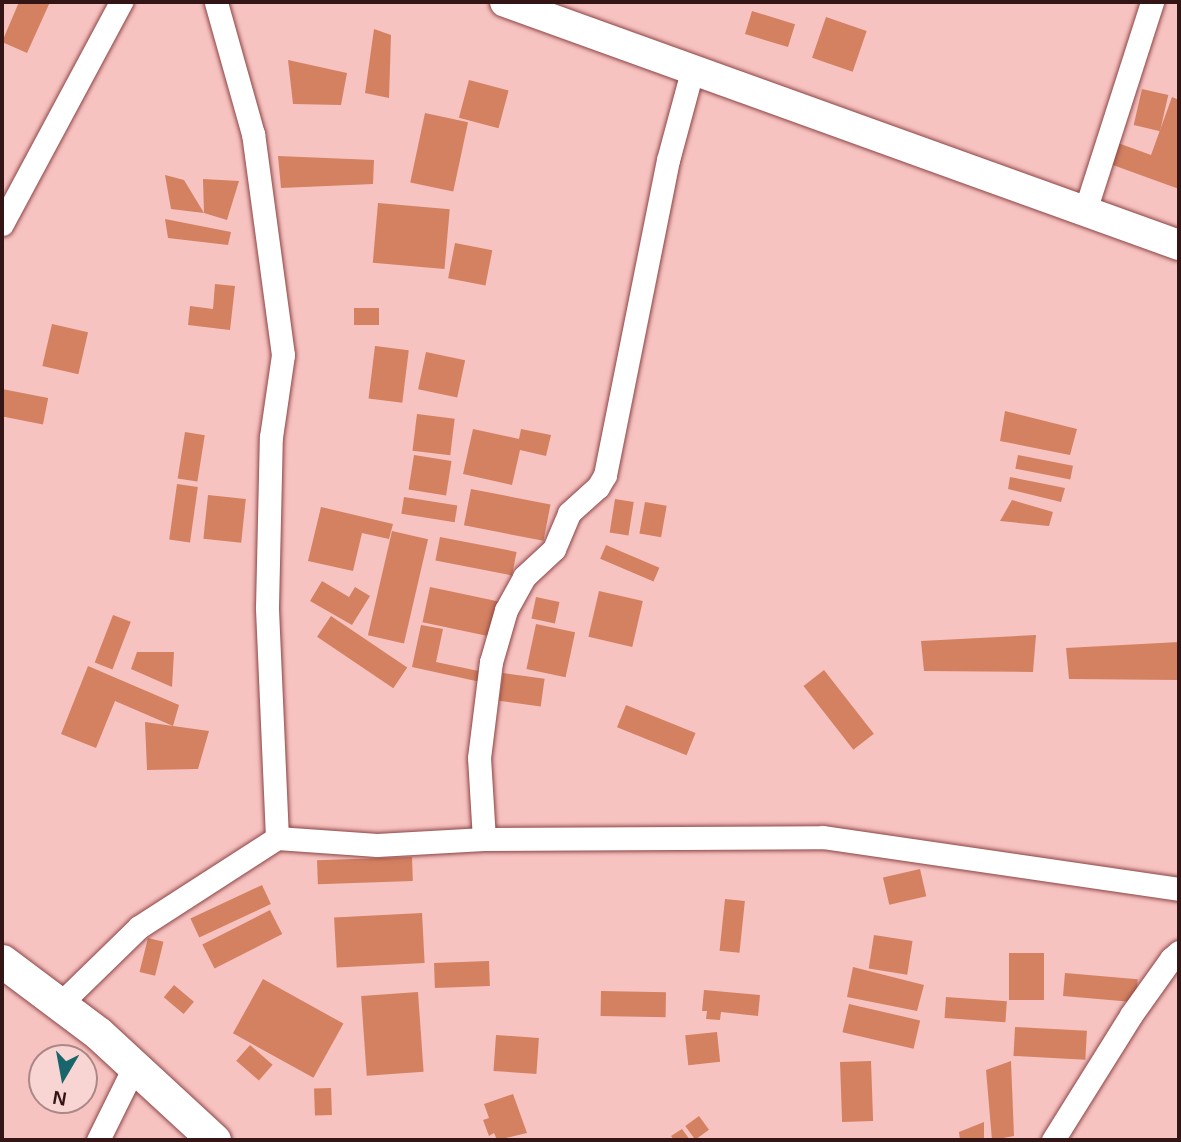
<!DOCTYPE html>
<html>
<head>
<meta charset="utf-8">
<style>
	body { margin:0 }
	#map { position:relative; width:1181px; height:1142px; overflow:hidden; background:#f7c3c1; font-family:Arial,sans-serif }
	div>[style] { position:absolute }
	.building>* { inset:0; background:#d38161; transform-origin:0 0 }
	.roads { filter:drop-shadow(0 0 2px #8c4444) drop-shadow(0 0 2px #8c4444) }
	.minor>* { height:23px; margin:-11.5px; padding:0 11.5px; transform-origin:11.5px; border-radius:11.5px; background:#fff }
	.major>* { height:30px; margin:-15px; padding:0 15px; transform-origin:15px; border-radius:15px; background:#fff }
	.highway>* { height:33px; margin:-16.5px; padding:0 16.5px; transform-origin:16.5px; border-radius:16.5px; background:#fff }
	span { translate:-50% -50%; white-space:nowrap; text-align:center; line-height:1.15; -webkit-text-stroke:6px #f8d5d3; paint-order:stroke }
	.frame { position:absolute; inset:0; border:4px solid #341515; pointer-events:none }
	.north { position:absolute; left:28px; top:1044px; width:70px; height:70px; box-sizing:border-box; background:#f8d5d3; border:2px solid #aa8887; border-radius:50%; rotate:190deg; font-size:19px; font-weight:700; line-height:28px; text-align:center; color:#341515 }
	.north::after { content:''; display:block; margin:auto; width:24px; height:32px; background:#18666b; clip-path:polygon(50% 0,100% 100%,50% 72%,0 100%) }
</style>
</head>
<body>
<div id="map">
	<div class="building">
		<div style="clip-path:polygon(19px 2px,50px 2px,27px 53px,2px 42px)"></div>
		<div style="left:752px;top:11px;width:45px;height:24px;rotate:17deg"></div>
		<div style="left:826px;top:17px;width:43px;height:43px;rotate:19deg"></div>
		<div style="clip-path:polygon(374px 29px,391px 35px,389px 98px,365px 93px)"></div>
		<div style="clip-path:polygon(288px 60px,347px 73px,341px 105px,293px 104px)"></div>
		<div style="left:469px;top:80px;width:41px;height:39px;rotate:15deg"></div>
		<div style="left:1142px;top:89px;width:27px;height:37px;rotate:13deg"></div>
		<div style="clip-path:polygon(1172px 97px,1179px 100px,1179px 189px,1110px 164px,1118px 143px,1151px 155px)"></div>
		<div style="left:425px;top:113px;width:44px;height:71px;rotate:12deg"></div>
		<div style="clip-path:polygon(278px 156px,374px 160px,373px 184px,281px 188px)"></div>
		<div style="clip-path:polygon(165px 175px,184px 180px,204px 213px,171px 209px)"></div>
		<div style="clip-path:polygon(203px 179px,239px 181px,227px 220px,204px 213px)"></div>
		<div style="left:378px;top:203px;width:72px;height:60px;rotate:5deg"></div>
		<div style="clip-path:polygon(165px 219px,231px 232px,228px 245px,168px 238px)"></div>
		<div style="left:455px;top:243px;width:38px;height:36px;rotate:11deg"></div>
		<div style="clip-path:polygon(215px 284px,235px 286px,230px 330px,188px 325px,190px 306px,213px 309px)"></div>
		<div style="left:379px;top:308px;width:17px;height:25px;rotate:90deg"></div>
		<div style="left:52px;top:324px;width:37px;height:43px;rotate:13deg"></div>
		<div style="left:375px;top:346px;width:34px;height:53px;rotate:7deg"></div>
		<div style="left:426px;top:352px;width:40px;height:38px;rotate:12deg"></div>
		<div style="left:2px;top:389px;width:47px;height:27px;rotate:11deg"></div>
		<div style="clip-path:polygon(1005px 411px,1077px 429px,1070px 455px,1000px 441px)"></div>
		<div style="left:417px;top:414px;width:38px;height:37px;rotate:7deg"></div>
		<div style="clip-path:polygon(473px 429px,519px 439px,521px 429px,551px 435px,546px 456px,520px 450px,512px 485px,463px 474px)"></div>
		<div style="left:185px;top:432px;width:20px;height:47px;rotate:9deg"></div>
		<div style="left:414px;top:455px;width:38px;height:35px;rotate:9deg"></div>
		<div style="left:1018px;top:455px;width:56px;height:14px;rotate:11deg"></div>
		<div style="clip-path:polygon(1010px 477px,1065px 488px,1061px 502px,1008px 489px)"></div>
		<div style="left:177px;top:484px;width:21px;height:56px;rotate:8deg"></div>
		<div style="left:471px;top:489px;width:81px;height:37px;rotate:11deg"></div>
		<div style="left:208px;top:495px;width:38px;height:44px;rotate:6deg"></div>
		<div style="left:404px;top:497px;width:54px;height:17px;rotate:9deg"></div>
		<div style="left:615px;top:499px;width:19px;height:34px;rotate:9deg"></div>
		<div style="clip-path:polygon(1012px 500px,1053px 512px,1049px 526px,1000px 521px)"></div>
		<div style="left:645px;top:502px;width:22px;height:32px;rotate:10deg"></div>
		<div style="clip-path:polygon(321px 507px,393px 524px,389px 539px,362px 533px,353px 571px,308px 561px)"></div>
		<div style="left:392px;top:531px;width:37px;height:107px;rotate:13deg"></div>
		<div style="left:440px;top:537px;width:78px;height:24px;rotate:11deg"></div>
		<div style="left:606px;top:545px;width:58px;height:15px;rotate:23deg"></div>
		<div style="clip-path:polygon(322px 581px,349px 597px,355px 587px,370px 596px,352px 625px,310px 601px)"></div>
		<div style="left:430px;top:587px;width:75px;height:36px;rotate:12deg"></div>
		<div style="left:599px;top:591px;width:45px;height:47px;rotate:13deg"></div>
		<div style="left:536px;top:597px;width:24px;height:22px;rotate:12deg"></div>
		<div style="left:113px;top:615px;width:19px;height:51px;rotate:21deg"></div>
		<div style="left:331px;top:616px;width:92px;height:25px;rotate:34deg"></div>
		<div style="left:536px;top:624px;width:40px;height:46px;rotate:12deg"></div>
		<div style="clip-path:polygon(421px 625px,443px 629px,436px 662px,488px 673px,485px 683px,412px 667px)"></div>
		<div style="clip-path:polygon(1036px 635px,1033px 672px,924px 671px,921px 641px)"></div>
		<div style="clip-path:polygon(1179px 642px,1179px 680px,1069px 679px,1066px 648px)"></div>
		<div style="clip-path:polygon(137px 652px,174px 652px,172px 687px,131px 669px)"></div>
		<div style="clip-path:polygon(88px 666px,179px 705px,173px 726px,209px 731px,198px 769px,147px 770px,145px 722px,173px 726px,115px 701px,96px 748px,61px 734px)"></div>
		<div style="left:824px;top:670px;width:81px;height:26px;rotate:52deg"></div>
		<div style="left:503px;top:673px;width:42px;height:28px;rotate:8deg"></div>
		<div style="left:626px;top:705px;width:75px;height:24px;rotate:22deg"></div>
		<div style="left:412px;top:857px;width:24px;height:95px;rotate:88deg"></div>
		<div style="left:920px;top:869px;width:28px;height:38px;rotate:77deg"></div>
		<div style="left:262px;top:885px;width:21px;height:79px;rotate:65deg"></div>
		<div style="left:725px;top:899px;width:20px;height:52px;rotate:6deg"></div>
		<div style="left:270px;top:910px;width:27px;height:76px;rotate:63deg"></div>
		<div style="left:422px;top:913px;width:50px;height:88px;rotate:87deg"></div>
		<div style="left:874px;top:935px;width:39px;height:34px;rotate:9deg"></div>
		<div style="left:148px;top:938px;width:16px;height:35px;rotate:14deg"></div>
		<div style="left:1009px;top:953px;width:35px;height:47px"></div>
		<div style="left:489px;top:961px;width:25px;height:55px;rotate:88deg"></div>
		<div style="clip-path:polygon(853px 967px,924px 985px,917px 1011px,847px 997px)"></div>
		<div style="left:1065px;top:973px;width:73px;height:23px;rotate:5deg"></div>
		<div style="left:263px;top:979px;width:92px;height:62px;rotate:29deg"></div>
		<div style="left:174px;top:985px;width:26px;height:16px;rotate:40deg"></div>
		<div style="clip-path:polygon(704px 990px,760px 995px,758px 1016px,721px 1012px,720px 1020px,706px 1019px,707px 1011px,702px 1011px)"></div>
		<div style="left:601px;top:991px;width:65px;height:25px;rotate:1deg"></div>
		<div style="left:418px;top:992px;width:80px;height:57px;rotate:86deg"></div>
		<div style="left:946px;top:997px;width:61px;height:21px;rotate:4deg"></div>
		<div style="left:849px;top:1004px;width:73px;height:29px;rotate:13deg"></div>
		<div style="left:1015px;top:1027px;width:72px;height:29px;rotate:3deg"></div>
		<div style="left:717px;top:1032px;width:30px;height:32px;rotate:84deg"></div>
		<div style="left:496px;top:1035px;width:43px;height:36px;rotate:4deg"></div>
		<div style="left:250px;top:1045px;width:30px;height:21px;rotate:41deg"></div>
		<div style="left:871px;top:1061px;width:60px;height:31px;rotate:88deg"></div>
		<div style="clip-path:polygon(1011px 1061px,1014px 1136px,992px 1140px,986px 1070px)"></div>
		<div style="left:331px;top:1088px;width:27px;height:17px;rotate:88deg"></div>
		<div style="clip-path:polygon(513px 1094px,527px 1133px,497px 1140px,494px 1133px,489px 1136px,483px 1120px,489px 1118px,484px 1104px)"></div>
		<div style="left:699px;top:1116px;width:17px;height:17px;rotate:54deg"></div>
		<div style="clip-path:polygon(984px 1122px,984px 1140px,960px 1140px,959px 1132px)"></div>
		<div style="clip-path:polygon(682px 1129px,690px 1140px,674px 1140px,671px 1136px)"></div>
	</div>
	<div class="roads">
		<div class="minor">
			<div style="left:1085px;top:211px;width:219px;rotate:-72.2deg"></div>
			<div style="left:2px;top:224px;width:252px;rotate:-61.8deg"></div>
			<div style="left:277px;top:838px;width:100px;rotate:4deg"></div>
			<div style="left:377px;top:845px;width:107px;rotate:-3.2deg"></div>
			<div style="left:484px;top:839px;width:339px;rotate:-0.3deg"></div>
			<div style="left:823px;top:837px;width:360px;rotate:8.3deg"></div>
			<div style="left:484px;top:839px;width:81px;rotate:-93.5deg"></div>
			<div style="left:479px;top:758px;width:97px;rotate:-82.9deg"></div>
			<div style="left:491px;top:662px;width:54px;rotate:-73.9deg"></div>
			<div style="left:506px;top:610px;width:38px;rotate:-61deg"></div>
			<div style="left:524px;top:577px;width:41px;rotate:-43deg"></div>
			<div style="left:554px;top:549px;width:39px;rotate:-67deg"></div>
			<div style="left:569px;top:513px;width:39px;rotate:-42deg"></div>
			<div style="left:598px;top:487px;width:14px;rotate:-60deg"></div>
			<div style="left:605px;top:475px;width:321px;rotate:-78.7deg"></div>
			<div style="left:668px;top:160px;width:92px;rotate:-74.9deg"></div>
			<div style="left:60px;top:1004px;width:110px;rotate:-44.3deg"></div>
			<div style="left:139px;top:927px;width:164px;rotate:-32.8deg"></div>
			<div style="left:277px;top:838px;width:231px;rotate:-92.5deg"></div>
			<div style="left:267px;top:607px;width:170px;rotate:-88.7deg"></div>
			<div style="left:271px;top:437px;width:83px;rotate:-81.7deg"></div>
			<div style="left:283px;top:355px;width:223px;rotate:-97.7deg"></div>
			<div style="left:253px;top:134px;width:137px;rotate:-105.7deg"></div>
			<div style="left:98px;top:1140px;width:84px;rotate:-63.7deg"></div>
			<div style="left:1053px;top:1140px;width:147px;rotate:-58deg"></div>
			<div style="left:1131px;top:1015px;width:69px;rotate:-54.5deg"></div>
			<div style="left:1171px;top:959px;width:11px;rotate:-41deg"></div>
		</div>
		<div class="major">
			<div style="left:505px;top:2px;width:716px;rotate:19.83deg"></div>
		</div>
		<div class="highway">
			<div style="left:2px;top:961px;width:120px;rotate:36.9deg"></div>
			<div style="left:98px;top:1033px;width:158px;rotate:42.7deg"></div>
		</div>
	</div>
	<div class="frame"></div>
	<div class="north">N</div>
</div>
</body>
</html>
